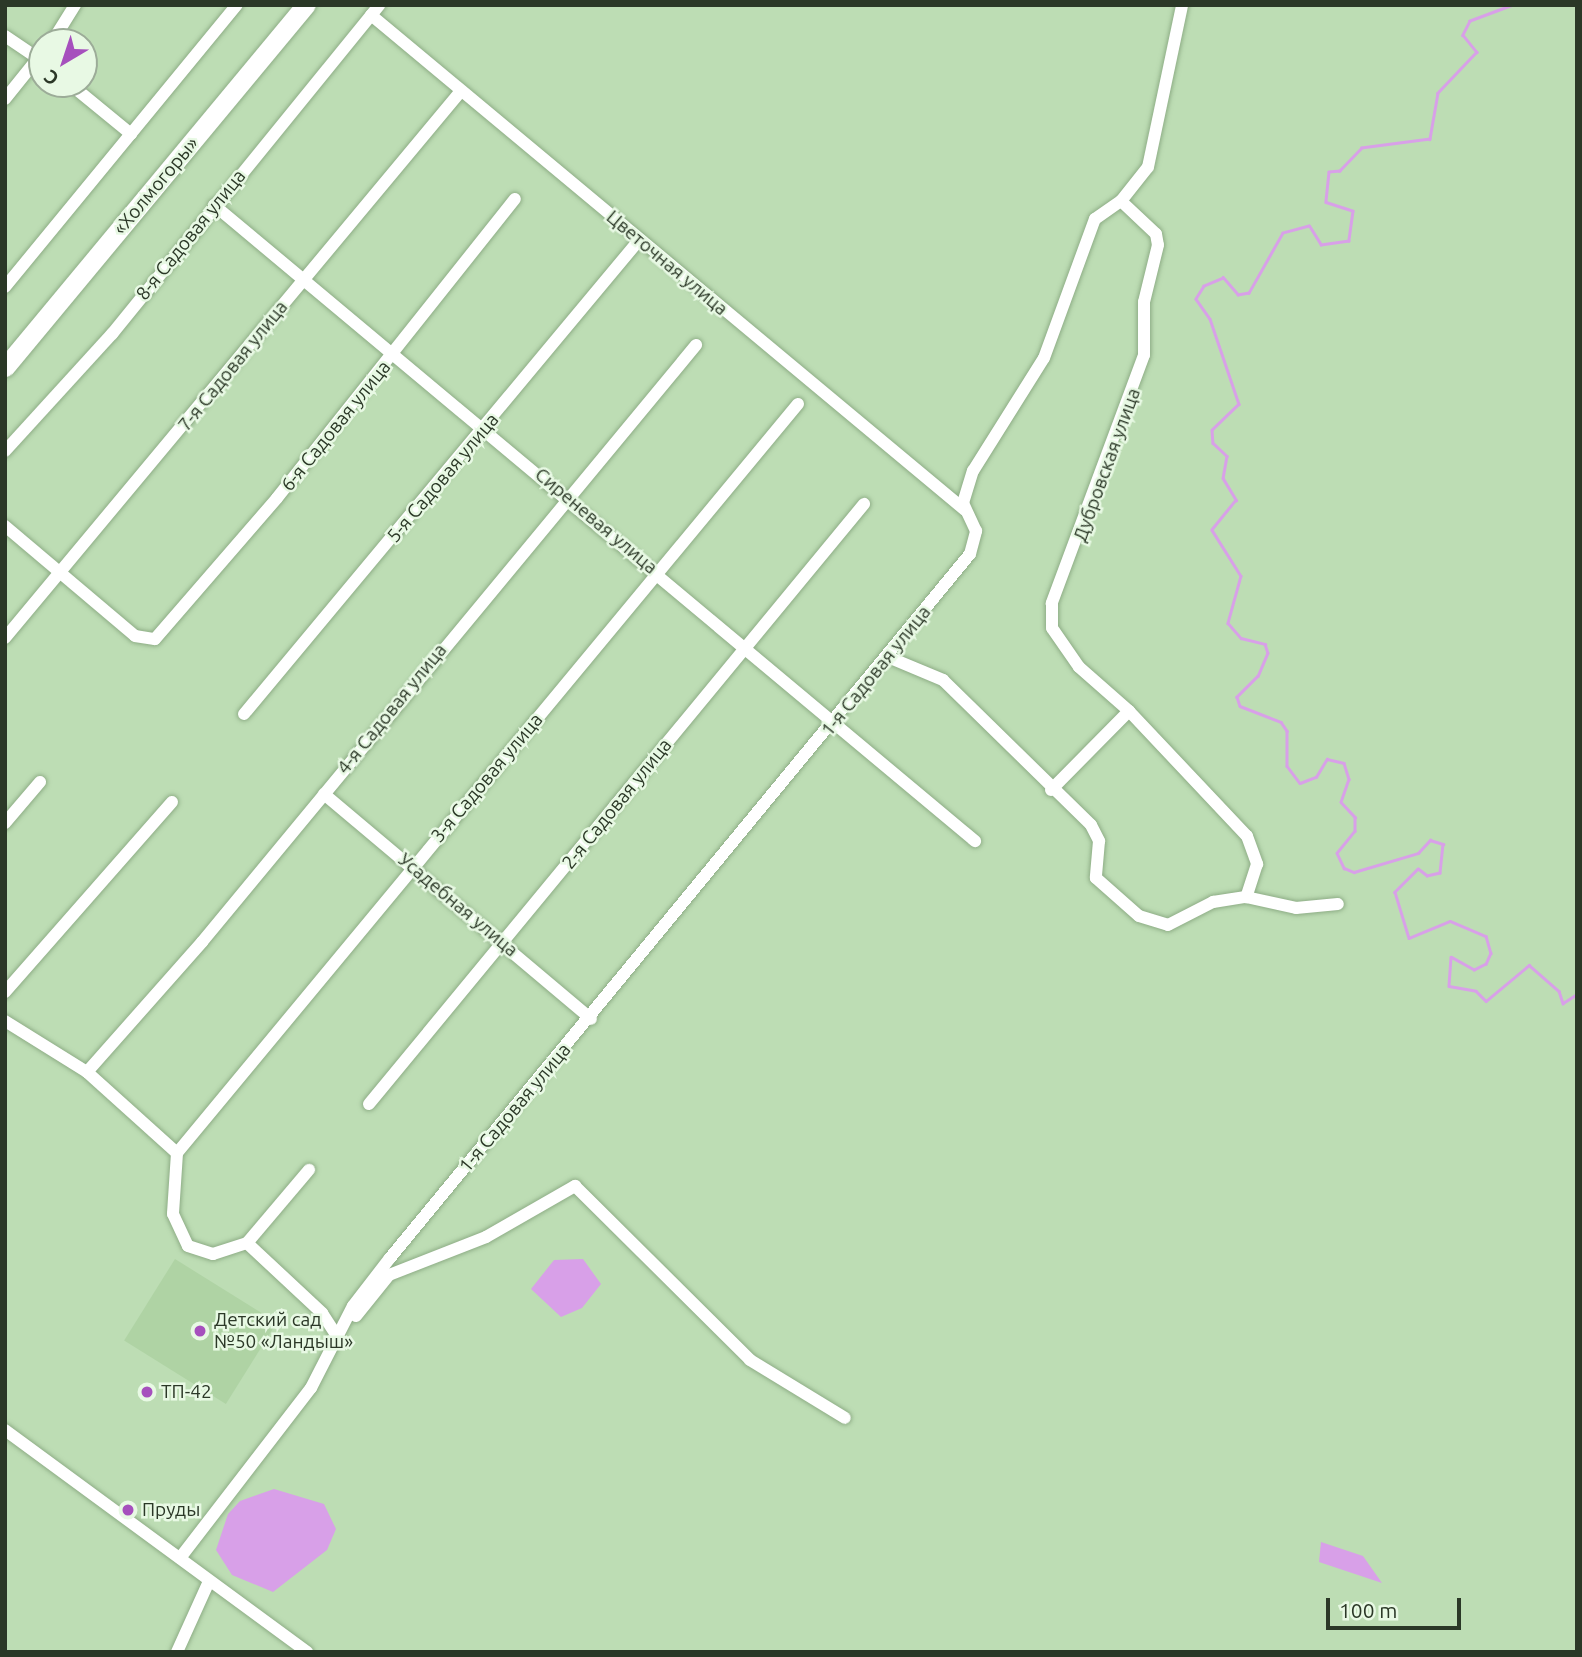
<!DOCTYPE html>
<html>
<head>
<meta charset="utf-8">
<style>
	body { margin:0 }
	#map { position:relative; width:1582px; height:1657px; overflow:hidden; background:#bdddb4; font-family:Ubuntu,sans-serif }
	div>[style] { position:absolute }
	.built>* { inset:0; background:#afd3a4; transform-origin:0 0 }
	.water>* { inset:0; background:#d8a0e8 }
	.stream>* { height:2.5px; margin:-1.25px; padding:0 1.25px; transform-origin:1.25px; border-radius:1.25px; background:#d8a0e8 }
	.roads { filter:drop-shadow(0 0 2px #8ead86) drop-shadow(0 0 2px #8ead86) }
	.minor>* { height:12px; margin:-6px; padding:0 6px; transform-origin:6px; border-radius:6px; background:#fff }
	.highway>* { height:19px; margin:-9.5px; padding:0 9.5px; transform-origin:9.5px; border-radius:9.5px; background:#fff }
	.dots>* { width:19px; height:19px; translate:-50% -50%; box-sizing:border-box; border:4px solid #e8f9e4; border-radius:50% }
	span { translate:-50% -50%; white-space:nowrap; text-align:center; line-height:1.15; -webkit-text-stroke:5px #e8f9e4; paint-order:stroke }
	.street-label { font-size:19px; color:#2b3827 }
	.poi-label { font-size:19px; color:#2b3827 }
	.left { translate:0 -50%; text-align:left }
	.frame { position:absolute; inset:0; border:7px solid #2b3827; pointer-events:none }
	.north { position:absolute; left:28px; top:28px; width:70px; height:70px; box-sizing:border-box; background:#e8f9e4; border:2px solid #9cac98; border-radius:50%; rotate:219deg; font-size:19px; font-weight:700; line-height:28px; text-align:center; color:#2b3827 }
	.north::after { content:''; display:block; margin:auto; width:24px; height:32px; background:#a650bd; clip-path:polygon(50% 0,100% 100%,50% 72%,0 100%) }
	.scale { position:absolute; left:1326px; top:1598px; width:135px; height:32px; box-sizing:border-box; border:4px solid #2b3827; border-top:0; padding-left:9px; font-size:21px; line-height:24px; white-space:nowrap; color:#2b3827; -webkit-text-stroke:5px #e8f9e4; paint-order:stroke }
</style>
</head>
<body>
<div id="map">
	<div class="built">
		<div style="left:175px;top:1259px;width:120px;height:96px;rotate:32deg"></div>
	</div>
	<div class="water">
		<div style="clip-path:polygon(583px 1259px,601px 1284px,582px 1308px,561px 1317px,531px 1289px,554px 1260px)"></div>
		<div style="clip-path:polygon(274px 1489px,324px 1504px,336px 1529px,327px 1550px,273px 1592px,232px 1575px,216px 1550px,228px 1514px,240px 1501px)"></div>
		<div style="clip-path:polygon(1321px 1542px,1363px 1556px,1382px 1583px,1319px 1562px)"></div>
	</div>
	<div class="stream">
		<div style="left:1513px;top:5px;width:46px;rotate:159.6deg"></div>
		<div style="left:1470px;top:21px;width:16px;rotate:117deg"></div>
		<div style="left:1463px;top:35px;width:22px;rotate:51deg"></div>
		<div style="left:1477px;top:52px;width:57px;rotate:133.6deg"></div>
		<div style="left:1438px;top:93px;width:47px;rotate:99.9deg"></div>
		<div style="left:1430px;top:139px;width:69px;rotate:172.5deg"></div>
		<div style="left:1362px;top:148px;width:32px;rotate:134deg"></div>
		<div style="left:1340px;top:171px;width:11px;rotate:175deg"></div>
		<div style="left:1329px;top:172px;width:30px;rotate:96deg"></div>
		<div style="left:1326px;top:202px;width:28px;rotate:18deg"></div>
		<div style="left:1353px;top:211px;width:30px;rotate:98deg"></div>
		<div style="left:1349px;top:241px;width:28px;rotate:172deg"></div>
		<div style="left:1321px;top:245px;width:22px;rotate:-122deg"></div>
		<div style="left:1309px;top:226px;width:27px;rotate:165deg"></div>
		<div style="left:1283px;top:233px;width:69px;rotate:119.5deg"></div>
		<div style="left:1249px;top:293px;width:11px;rotate:170deg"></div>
		<div style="left:1238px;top:295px;width:23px;rotate:-131deg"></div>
		<div style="left:1223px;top:278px;width:21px;rotate:157deg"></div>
		<div style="left:1204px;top:286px;width:15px;rotate:122deg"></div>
		<div style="left:1196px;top:299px;width:24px;rotate:55deg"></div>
		<div style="left:1210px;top:319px;width:90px;rotate:71.2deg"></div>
		<div style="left:1239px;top:404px;width:37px;rotate:136deg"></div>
		<div style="left:1212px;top:430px;width:13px;rotate:86deg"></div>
		<div style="left:1213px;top:443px;width:19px;rotate:43deg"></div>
		<div style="left:1227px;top:456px;width:22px;rotate:100deg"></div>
		<div style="left:1223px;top:478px;width:26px;rotate:59deg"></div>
		<div style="left:1236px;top:500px;width:38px;rotate:129deg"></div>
		<div style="left:1212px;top:530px;width:54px;rotate:57.8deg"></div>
		<div style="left:1241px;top:576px;width:49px;rotate:105.5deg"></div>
		<div style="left:1228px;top:623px;width:20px;rotate:49deg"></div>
		<div style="left:1241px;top:638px;width:25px;rotate:14deg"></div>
		<div style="left:1265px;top:644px;width:9px;rotate:72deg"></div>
		<div style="left:1268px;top:653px;width:25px;rotate:113deg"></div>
		<div style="left:1258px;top:676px;width:30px;rotate:135deg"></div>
		<div style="left:1237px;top:697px;width:9px;rotate:72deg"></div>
		<div style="left:1240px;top:706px;width:44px;rotate:21.3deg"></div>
		<div style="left:1281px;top:722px;width:11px;rotate:56deg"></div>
		<div style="left:1287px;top:731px;width:35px;rotate:90deg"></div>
		<div style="left:1287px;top:766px;width:21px;rotate:53deg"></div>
		<div style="left:1300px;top:783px;width:17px;rotate:-21deg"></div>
		<div style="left:1316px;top:777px;width:21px;rotate:-59deg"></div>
		<div style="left:1327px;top:759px;width:17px;rotate:13deg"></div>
		<div style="left:1344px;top:763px;width:17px;rotate:73deg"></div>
		<div style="left:1349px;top:779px;width:24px;rotate:109deg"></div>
		<div style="left:1341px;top:802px;width:21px;rotate:47deg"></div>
		<div style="left:1355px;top:817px;width:14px;rotate:90deg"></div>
		<div style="left:1355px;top:831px;width:28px;rotate:129deg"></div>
		<div style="left:1337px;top:853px;width:17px;rotate:65deg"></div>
		<div style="left:1344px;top:868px;width:11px;rotate:22deg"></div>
		<div style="left:1354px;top:872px;width:67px;rotate:-16.5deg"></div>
		<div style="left:1418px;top:853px;width:18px;rotate:-47deg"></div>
		<div style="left:1430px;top:840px;width:14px;rotate:17deg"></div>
		<div style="left:1443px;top:844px;width:29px;rotate:96deg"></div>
		<div style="left:1440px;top:873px;width:13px;rotate:167deg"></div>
		<div style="left:1427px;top:876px;width:11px;rotate:-142deg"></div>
		<div style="left:1418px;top:869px;width:33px;rotate:135deg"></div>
		<div style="left:1395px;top:892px;width:48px;rotate:73.1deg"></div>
		<div style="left:1409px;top:938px;width:44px;rotate:-22.5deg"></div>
		<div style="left:1450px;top:921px;width:39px;rotate:23deg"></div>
		<div style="left:1486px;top:936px;width:18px;rotate:74deg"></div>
		<div style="left:1491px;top:953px;width:12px;rotate:114deg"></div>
		<div style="left:1486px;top:964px;width:13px;rotate:153deg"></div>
		<div style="left:1474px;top:970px;width:26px;rotate:-151deg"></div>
		<div style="left:1451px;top:957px;width:29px;rotate:94deg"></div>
		<div style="left:1449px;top:986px;width:27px;rotate:10deg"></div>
		<div style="left:1476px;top:991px;width:14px;rotate:45deg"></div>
		<div style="left:1486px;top:1001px;width:56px;rotate:-39.9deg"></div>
		<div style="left:1529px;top:965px;width:40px;rotate:41deg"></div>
		<div style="left:1559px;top:991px;width:13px;rotate:72deg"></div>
		<div style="left:1563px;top:1003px;width:17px;rotate:-33deg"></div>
	</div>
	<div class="roads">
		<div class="minor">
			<div style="left:371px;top:15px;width:773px;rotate:39.81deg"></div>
			<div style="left:5px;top:36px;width:45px;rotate:34deg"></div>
			<div style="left:52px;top:42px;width:44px;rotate:-58.1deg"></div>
			<div style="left:70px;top:84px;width:79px;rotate:39.3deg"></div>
			<div style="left:5px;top:99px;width:59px;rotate:-51.2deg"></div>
			<div style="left:1121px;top:201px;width:48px;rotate:43.3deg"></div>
			<div style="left:1156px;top:234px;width:11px;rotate:80deg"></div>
			<div style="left:1158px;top:245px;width:59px;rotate:103.8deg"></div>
			<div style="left:1144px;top:302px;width:53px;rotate:90deg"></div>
			<div style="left:1144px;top:355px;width:265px;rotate:110.4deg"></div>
			<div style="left:1052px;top:603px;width:25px;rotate:90deg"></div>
			<div style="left:1052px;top:628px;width:47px;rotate:55.3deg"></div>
			<div style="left:1079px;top:667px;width:67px;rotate:41.3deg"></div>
			<div style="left:214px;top:205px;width:992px;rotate:39.89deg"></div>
			<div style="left:5px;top:287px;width:365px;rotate:-50.6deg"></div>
			<div style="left:5px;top:451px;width:159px;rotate:-47.6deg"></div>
			<div style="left:112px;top:334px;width:424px;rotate:-50.9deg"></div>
			<div style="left:5px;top:526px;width:170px;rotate:40.2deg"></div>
			<div style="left:135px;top:636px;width:20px;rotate:9deg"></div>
			<div style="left:155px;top:639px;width:186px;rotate:-49.1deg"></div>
			<div style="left:277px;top:498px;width:382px;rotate:-51.5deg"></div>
			<div style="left:5px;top:638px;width:711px;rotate:-50.19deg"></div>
			<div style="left:888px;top:657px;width:60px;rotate:22.7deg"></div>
			<div style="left:943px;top:680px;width:207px;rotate:44.4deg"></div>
			<div style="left:1091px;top:825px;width:18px;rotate:63deg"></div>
			<div style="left:1099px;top:841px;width:37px;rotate:95deg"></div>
			<div style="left:1096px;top:878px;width:57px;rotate:41.5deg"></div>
			<div style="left:1139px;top:916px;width:30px;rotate:17deg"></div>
			<div style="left:1168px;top:925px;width:51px;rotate:-27.1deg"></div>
			<div style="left:1213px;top:902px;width:33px;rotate:-9deg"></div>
			<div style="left:1246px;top:897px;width:51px;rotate:12.4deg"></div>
			<div style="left:1296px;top:908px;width:42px;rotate:-5.4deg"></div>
			<div style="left:244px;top:714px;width:617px;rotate:-50.19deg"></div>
			<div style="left:1051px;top:790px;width:111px;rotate:-45.4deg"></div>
			<div style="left:1129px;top:711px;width:172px;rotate:46.7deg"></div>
			<div style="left:1247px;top:836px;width:30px;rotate:70deg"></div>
			<div style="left:1257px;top:864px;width:35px;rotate:108deg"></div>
			<div style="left:324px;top:794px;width:349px;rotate:40.1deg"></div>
			<div style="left:5px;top:823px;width:54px;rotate:-49.5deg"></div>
			<div style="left:5px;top:992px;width:253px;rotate:-48.7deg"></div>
			<div style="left:5px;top:1021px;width:97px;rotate:31.9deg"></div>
			<div style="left:87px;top:1072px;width:121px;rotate:42deg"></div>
			<div style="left:177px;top:1153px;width:61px;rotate:93.8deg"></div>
			<div style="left:173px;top:1214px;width:35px;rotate:65deg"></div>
			<div style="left:188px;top:1246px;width:26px;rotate:18deg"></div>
			<div style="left:213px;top:1254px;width:36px;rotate:-18deg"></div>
			<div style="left:247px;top:1243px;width:103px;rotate:43deg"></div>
			<div style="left:322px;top:1313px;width:30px;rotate:57deg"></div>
			<div style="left:87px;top:1072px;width:174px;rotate:-48.5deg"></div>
			<div style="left:202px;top:942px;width:775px;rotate:-50.39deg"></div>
			<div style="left:369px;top:1104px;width:778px;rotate:-50.48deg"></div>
			<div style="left:177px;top:1153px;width:973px;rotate:-50.34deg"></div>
			<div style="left:247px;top:1243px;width:96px;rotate:-49.7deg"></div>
			<div style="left:356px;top:1316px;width:53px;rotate:-51.2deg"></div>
			<div style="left:389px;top:1275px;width:104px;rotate:-21.4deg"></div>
			<div style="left:486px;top:1237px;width:103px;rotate:-29.8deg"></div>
			<div style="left:575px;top:1186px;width:247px;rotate:44.8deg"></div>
			<div style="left:750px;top:1360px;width:111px;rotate:31.4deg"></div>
			<div style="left:5px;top:1430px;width:375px;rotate:36.3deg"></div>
			<div style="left:180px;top:1558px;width:215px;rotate:-52.4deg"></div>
			<div style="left:311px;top:1388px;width:92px;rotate:-62.9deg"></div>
			<div style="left:353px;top:1306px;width:61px;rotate:-52.4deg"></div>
			<div style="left:390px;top:1258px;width:912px;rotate:-50.52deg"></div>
			<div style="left:970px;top:554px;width:24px;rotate:-75deg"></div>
			<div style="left:976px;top:531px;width:31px;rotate:-115deg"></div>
			<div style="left:963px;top:503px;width:34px;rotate:-73deg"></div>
			<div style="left:973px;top:471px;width:133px;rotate:-57.9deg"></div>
			<div style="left:1044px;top:358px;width:148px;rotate:-69.9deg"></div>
			<div style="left:1095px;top:219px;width:32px;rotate:-35deg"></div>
			<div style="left:1121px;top:201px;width:43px;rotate:-51.5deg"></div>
			<div style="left:1148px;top:167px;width:166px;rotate:-78.1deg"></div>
			<div style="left:177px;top:1652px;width:78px;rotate:-65.7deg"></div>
		</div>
		<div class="highway">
			<div style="left:5px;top:367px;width:471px;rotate:-50.3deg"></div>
		</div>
	</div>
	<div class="dots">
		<div style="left:200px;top:1331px;background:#a650bd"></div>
		<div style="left:147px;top:1392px;background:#a650bd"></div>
		<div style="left:128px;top:1510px;background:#a650bd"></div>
	</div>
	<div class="street-label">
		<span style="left:156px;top:186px;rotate:-50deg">«Холмогоры»</span>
		<span style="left:191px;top:235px;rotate:-51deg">8-я Садовая улица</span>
		<span style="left:667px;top:263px;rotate:40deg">Цветочная улица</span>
		<span style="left:233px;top:366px;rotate:-51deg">7-я Садовая улица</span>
		<span style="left:336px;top:426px;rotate:-51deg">6-я Садовая улица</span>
		<span style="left:1107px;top:465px;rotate:-70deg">Дубровская улица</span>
		<span style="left:443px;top:478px;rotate:-50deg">5-я Садовая улица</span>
		<span style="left:596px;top:521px;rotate:40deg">Сиреневая улица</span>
		<span style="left:876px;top:671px;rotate:-51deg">1-я Садовая улица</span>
		<span style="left:392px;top:709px;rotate:-51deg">4-я Садовая улица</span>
		<span style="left:487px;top:778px;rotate:-50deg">3-я Садовая улица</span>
		<span style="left:617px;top:804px;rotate:-51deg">2-я Садовая улица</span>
		<span style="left:458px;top:905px;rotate:40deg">Усадебная улица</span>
		<span style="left:515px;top:1108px;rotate:-50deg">1-я Садовая улица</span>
	</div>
	<div class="poi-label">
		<span class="left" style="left:214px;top:1331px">Детский сад<br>№50 «Ландыш»</span>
		<span class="left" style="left:161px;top:1392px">ТП-42</span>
		<span class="left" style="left:142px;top:1510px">Пруды</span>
	</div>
	<div class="frame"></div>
	<div class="north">С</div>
	<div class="scale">100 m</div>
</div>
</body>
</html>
